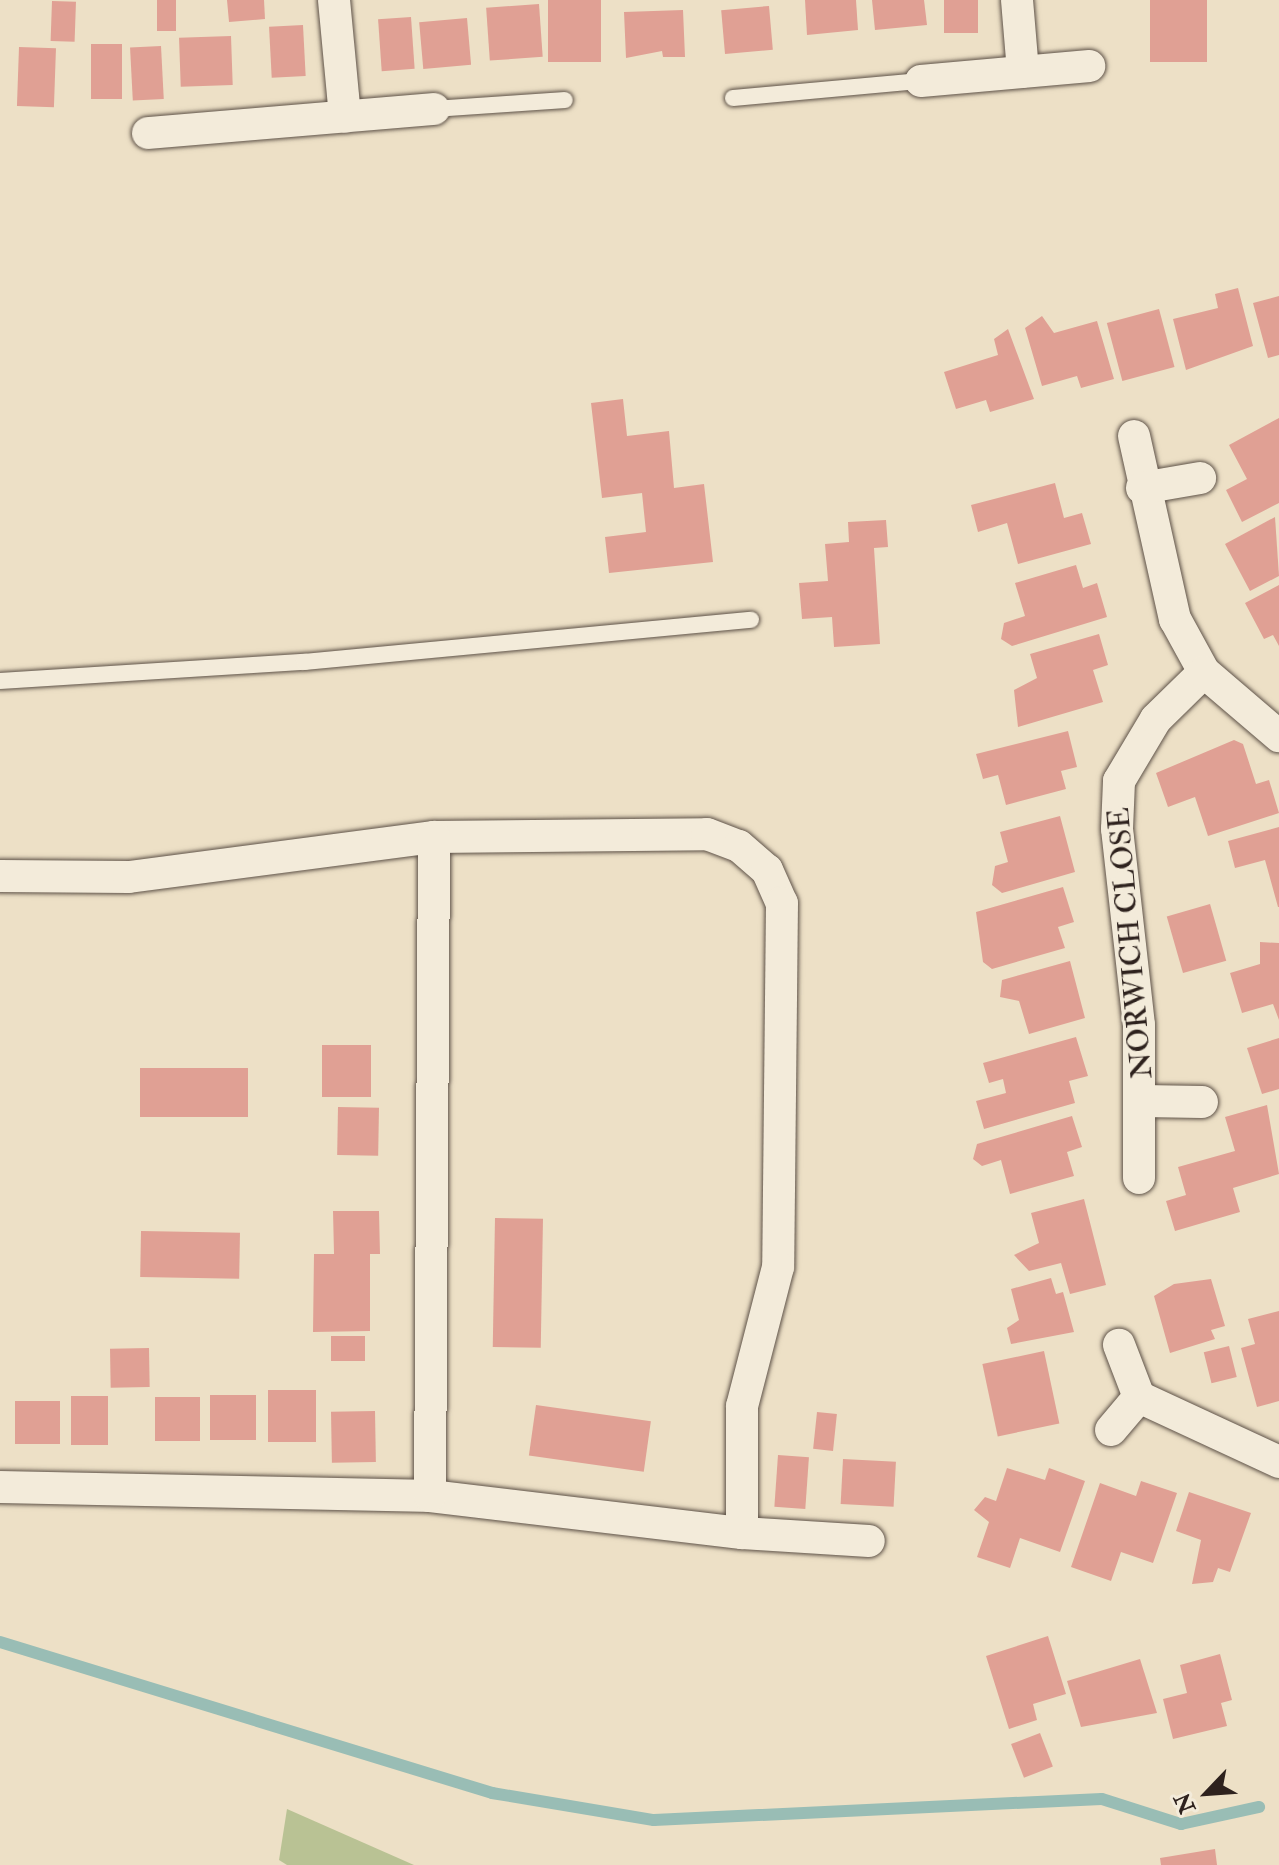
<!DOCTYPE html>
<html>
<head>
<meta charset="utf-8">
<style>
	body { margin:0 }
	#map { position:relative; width:1279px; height:1865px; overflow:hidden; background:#ede0c6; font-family:"IM FELL Double Pica",serif }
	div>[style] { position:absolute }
	.green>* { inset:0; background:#b9c294 }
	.stream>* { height:12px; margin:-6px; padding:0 6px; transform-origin:6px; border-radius:6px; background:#99bdb5 }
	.building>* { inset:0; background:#e0a094; transform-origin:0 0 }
	.roads { filter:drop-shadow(0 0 2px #5e5248) drop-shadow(0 0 2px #5e5248) }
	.lane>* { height:16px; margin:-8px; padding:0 8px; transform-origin:8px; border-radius:8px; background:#f3ebda }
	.street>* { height:32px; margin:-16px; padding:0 16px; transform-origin:16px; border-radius:16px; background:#f3ebda }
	span { translate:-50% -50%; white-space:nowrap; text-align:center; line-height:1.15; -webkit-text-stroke:6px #f3ebda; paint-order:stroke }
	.street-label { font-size:30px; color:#2e221e }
	.north { position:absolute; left:1167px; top:1753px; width:80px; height:80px; -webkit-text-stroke:6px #f3ebda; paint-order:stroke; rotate:245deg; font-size:22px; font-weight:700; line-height:32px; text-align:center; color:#2e221e }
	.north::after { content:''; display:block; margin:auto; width:28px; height:36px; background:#2e221e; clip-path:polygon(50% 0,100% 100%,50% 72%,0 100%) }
</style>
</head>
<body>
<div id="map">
	<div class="green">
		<div style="clip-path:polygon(287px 1809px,414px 1865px,287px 1865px,279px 1860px)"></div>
	</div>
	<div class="stream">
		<div style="left:0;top:1642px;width:515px;rotate:17.06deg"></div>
		<div style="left:492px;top:1793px;width:164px;rotate:9.5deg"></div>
		<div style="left:654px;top:1820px;width:448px;rotate:-2.7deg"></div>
		<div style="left:1102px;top:1799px;width:83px;rotate:17.6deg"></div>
		<div style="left:1181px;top:1824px;width:80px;rotate:-12.3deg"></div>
	</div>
	<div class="building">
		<div style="left:157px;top:0;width:19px;height:31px"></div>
		<div style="clip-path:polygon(227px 0,264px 0,265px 19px,229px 22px)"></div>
		<div style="left:548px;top:0;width:53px;height:62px"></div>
		<div style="clip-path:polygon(805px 0,856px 0,858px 30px,807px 35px)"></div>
		<div style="clip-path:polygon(872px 0,924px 0,927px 25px,875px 30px)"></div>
		<div style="left:944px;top:0;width:34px;height:33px"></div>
		<div style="left:1150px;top:0;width:57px;height:62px"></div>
		<div style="left:52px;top:1px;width:24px;height:40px;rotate:2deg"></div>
		<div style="left:539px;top:4px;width:53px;height:53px;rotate:86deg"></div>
		<div style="left:769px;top:6px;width:44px;height:48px;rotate:85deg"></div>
		<div style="clip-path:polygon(683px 10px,685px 57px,663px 57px,662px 51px,626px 58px,624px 12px)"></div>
		<div style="left:411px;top:17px;width:52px;height:33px;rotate:86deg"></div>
		<div style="left:467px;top:18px;width:47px;height:48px;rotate:85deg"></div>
		<div style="left:303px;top:25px;width:51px;height:34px;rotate:87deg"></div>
		<div style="left:231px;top:36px;width:49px;height:52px;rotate:88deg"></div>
		<div style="left:122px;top:44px;width:55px;height:31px;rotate:90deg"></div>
		<div style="left:161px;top:46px;width:53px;height:31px;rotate:87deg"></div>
		<div style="left:19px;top:47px;width:37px;height:59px;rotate:2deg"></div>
		<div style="clip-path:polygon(1238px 288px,1253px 346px,1186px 370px,1173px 319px,1218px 308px,1215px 294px)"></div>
		<div style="clip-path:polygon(1279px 296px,1279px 355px,1268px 358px,1253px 303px)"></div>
		<div style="left:1159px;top:309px;width:60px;height:54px;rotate:75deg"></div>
		<div style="clip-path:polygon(1042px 316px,1054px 333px,1097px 321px,1114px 379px,1081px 388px,1077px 376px,1042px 386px,1025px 328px)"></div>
		<div style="clip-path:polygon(1008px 329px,1034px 399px,990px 412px,986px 400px,956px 409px,944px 372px,998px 355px,994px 339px)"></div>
		<div style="clip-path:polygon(623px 399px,627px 436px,669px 431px,674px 488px,704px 484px,713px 562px,609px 573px,605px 537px,646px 532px,642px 493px,602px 498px,591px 403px)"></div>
		<div style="clip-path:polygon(1279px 418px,1279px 503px,1242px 522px,1226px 490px,1247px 479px,1229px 445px)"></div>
		<div style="clip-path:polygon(1055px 483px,1064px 518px,1082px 513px,1091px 544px,1018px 564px,1007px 523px,978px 532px,971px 505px)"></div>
		<div style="clip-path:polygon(1275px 517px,1279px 576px,1250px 591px,1225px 544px)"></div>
		<div style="clip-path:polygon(886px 520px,888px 547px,874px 548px,880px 644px,834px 647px,832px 617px,802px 619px,799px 583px,828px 581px,825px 544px,849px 542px,848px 522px)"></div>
		<div style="clip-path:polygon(1076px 565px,1083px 588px,1097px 583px,1107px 617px,1012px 646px,1001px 639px,1004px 623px,1025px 616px,1015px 583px)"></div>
		<div style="clip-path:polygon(1279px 585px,1279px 646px,1273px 635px,1264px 639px,1245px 603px)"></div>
		<div style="clip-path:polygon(1099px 634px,1108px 665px,1093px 670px,1103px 702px,1018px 727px,1014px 690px,1037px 678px,1030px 654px)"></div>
		<div style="clip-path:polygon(1068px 731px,1077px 767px,1061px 771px,1066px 789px,1006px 805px,998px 775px,983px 779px,976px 754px)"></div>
		<div style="clip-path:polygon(1234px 740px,1243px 744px,1256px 784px,1269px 780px,1279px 813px,1208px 836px,1195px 797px,1168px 807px,1156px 773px)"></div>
		<div style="clip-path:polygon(1060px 816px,1075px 872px,1002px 893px,992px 885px,995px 866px,1008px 862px,1000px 832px)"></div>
		<div style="clip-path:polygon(1279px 827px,1279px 907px,1278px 907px,1265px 860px,1235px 868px,1228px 841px)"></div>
		<div style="clip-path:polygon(1063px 887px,1074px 922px,1058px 927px,1065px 948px,992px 969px,983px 962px,976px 912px)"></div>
		<div style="left:1210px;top:904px;width:59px;height:45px;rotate:74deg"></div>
		<div style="clip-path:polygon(1260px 942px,1279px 943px,1279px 1020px,1273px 1004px,1242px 1013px,1230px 973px,1260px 964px)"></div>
		<div style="clip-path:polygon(1070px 961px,1085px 1018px,1029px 1034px,1019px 1001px,1000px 997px,1002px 980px)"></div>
		<div style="clip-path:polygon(1076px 1037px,1088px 1076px,1069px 1081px,1075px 1103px,984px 1129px,976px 1101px,1006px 1093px,1003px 1079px,989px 1083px,983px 1063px)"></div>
		<div style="clip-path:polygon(1279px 1038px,1279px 1089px,1262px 1094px,1247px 1048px)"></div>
		<div style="left:322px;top:1045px;width:49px;height:52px"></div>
		<div style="left:140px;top:1068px;width:108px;height:49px"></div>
		<div style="clip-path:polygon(1267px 1105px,1279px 1174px,1233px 1188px,1240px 1212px,1175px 1231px,1166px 1201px,1186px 1195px,1178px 1167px,1235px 1151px,1225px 1117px)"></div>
		<div style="left:338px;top:1107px;width:41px;height:48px;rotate:1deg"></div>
		<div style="clip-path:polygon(1072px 1116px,1082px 1147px,1067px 1152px,1074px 1176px,1010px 1194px,1001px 1160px,982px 1166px,973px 1159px,977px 1144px)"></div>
		<div style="clip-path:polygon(1084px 1199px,1106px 1285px,1070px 1294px,1061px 1263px,1029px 1271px,1014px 1255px,1039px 1243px,1031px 1213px)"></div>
		<div style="clip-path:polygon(333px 1211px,379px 1211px,380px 1254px,370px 1254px,370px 1331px,313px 1332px,314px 1254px,334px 1254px)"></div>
		<div style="left:495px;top:1218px;width:48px;height:129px;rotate:1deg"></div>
		<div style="left:141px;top:1231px;width:99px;height:46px;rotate:1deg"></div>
		<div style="clip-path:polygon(1051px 1278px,1056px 1294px,1063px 1292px,1074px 1332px,1011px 1344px,1007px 1328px,1019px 1320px,1011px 1289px)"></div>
		<div style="clip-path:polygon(1211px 1279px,1225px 1326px,1211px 1330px,1215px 1339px,1170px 1353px,1154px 1296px,1174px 1284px)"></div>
		<div style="clip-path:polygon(1279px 1311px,1279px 1401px,1257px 1407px,1241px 1348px,1255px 1344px,1248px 1319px)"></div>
		<div style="left:331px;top:1336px;width:34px;height:25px"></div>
		<div style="left:1229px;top:1346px;width:32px;height:26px;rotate:76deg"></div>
		<div style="left:149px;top:1348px;width:39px;height:39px;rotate:89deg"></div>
		<div style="left:1044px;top:1351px;width:74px;height:63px;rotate:78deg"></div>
		<div style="left:316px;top:1390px;width:52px;height:48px;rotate:90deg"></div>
		<div style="left:256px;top:1395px;width:45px;height:46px;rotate:90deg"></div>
		<div style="left:71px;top:1396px;width:37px;height:49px"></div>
		<div style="left:155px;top:1397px;width:45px;height:44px"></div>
		<div style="left:15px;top:1401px;width:45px;height:43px"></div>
		<div style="left:536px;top:1405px;width:116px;height:51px;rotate:8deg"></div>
		<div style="left:375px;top:1411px;width:51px;height:44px;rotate:89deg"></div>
		<div style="left:817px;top:1412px;width:20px;height:37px;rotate:6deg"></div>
		<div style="left:778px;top:1455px;width:31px;height:52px;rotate:4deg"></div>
		<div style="left:843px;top:1459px;width:53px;height:45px;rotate:3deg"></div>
		<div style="clip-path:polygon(1007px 1468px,1045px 1480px,1049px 1468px,1085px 1481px,1060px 1552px,1020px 1538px,1010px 1568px,977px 1557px,989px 1522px,974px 1510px,985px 1497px,996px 1501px)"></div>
		<div style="clip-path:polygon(1141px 1481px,1177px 1493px,1153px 1563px,1121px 1552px,1111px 1581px,1071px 1567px,1100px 1483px,1136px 1496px)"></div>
		<div style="clip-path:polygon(1189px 1492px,1251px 1513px,1230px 1572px,1218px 1568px,1213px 1582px,1192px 1584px,1201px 1540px,1176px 1531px)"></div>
		<div style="clip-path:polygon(1048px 1636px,1066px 1694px,1033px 1704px,1037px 1720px,1009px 1729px,986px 1656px)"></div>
		<div style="clip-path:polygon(1220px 1654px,1232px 1700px,1221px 1703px,1227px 1726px,1173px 1739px,1163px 1699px,1187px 1693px,1180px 1665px)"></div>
		<div style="clip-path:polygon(1140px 1659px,1157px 1713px,1081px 1727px,1067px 1681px)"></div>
		<div style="left:1040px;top:1733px;width:36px;height:31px;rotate:69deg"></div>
		<div style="clip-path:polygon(1215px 1849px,1217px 1865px,1161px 1865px,1160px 1858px)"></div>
	</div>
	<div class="roads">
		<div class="lane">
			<div style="left:733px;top:98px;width:189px;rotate:-5.2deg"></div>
			<div style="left:434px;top:109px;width:131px;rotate:-3.9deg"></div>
			<div style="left:0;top:681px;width:305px;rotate:-3.6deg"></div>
			<div style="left:304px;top:662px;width:449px;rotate:-5.4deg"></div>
		</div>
		<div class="street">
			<div style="left:334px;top:0;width:117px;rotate:84.6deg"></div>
			<div style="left:1017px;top:0;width:72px;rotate:85.2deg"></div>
			<div style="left:921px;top:81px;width:169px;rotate:-5.1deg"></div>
			<div style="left:148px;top:133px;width:287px;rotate:-4.8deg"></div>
			<div style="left:1134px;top:436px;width:188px;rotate:77.4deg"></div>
			<div style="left:1175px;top:619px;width:60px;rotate:61.3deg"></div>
			<div style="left:1142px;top:488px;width:59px;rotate:-9.8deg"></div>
			<div style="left:0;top:876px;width:129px;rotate:0.4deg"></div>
			<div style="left:129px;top:877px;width:308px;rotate:-7.5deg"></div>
			<div style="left:434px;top:837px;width:273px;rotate:-0.6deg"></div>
			<div style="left:707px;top:834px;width:34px;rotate:21deg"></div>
			<div style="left:739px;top:846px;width:37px;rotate:41deg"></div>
			<div style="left:767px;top:870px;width:36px;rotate:66deg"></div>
			<div style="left:782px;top:903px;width:364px;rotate:90.6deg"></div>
			<div style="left:778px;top:1267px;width:144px;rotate:104.5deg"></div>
			<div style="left:742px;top:1406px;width:127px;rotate:90deg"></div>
			<div style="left:1143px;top:1101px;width:59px;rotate:1deg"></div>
			<div style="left:1139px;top:1178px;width:153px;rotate:-90deg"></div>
			<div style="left:1139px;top:1025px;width:197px;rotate:-96.4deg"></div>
			<div style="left:1117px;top:829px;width:48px;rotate:-87.6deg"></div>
			<div style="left:1119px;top:781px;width:72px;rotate:-59.2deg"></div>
			<div style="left:1156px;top:719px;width:67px;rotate:-44.4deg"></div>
			<div style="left:1204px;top:672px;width:99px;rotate:40.5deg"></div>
			<div style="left:1139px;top:1397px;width:154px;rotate:24.9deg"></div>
			<div style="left:1111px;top:1430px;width:43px;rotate:-49.7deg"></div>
			<div style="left:1139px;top:1397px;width:56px;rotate:-111deg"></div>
			<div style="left:0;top:1487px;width:430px;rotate:1.2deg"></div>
			<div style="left:430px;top:1496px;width:314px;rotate:6.8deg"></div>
			<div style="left:742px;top:1533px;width:127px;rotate:3.6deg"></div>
			<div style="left:430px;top:1496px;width:659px;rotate:-89.65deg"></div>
		</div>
	</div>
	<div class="street-label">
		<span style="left:1131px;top:943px;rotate:-95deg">NORWICH CLOSE</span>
	</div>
	<div class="north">N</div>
</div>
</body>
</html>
